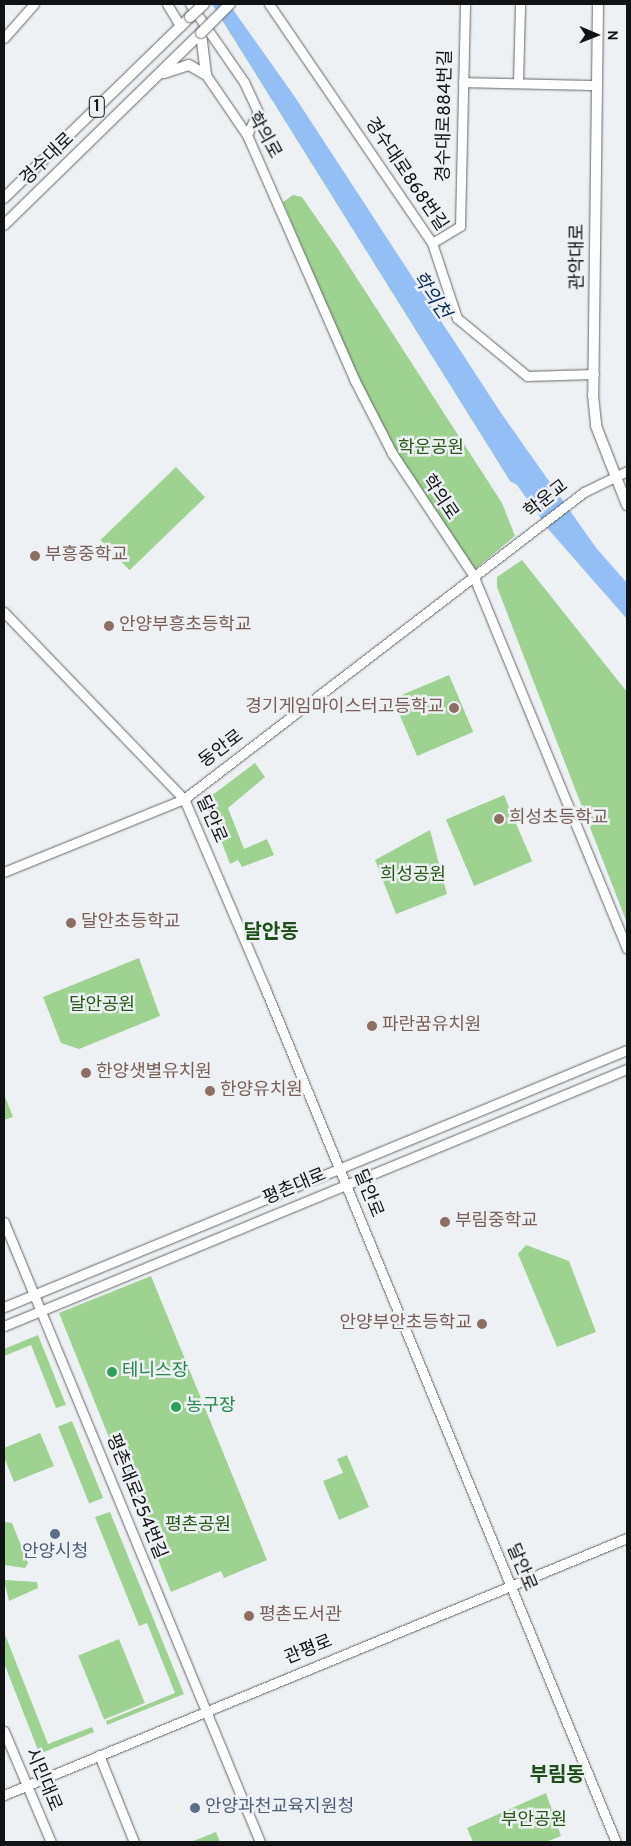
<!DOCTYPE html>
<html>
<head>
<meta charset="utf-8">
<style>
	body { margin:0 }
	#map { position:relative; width:631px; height:1846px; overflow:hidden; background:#eef1f4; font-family:Overpass,"Noto Sans KR",sans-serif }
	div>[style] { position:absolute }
	.green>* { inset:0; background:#9dd290; transform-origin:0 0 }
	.water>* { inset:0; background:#94bff6 }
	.roads { filter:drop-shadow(0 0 1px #646668) drop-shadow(0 0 1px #646668) }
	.minor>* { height:9px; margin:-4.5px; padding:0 4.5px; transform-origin:4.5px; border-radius:4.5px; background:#fff }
	.major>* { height:10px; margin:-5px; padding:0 5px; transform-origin:5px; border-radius:5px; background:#fff }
	.bridges { filter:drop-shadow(0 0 1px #646668) drop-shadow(0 0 1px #646668) }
	.major-bridge>* { height:10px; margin:-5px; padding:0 5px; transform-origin:5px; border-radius:5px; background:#fff }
	.dots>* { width:14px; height:14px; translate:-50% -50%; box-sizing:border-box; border:2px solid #eef1f4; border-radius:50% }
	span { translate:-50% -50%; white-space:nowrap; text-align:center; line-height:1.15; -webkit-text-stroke:5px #eef1f4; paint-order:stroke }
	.shield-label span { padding:1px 4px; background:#eef1f4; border:1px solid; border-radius:4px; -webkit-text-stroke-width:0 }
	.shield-label { font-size:16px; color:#111213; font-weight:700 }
	.street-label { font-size:18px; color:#111213 }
	.park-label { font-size:18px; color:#245914 }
	.education-label { font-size:18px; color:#785e54 }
	.left { translate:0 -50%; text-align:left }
	.right { translate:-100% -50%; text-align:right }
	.leisure-label { font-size:18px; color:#27864d }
	.service-label { font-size:18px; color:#4e5e75 }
	.water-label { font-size:19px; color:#062b55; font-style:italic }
	.quarter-label { font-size:20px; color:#1d4f19; font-weight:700 }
	.frame { position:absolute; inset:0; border:5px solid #111213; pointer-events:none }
	.north { position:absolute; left:571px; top:10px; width:50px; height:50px; -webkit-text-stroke:4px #eef1f4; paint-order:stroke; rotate:91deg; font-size:14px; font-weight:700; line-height:20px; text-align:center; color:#111213 }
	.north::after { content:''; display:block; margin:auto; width:18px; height:22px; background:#111213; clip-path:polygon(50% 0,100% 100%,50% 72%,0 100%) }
</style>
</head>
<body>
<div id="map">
	<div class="green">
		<div style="clip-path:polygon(293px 195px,302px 197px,338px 249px,502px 503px,515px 536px,474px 570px,402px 461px,358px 379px,283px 202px)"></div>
		<div style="left:176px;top:467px;width:42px;height:105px;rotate:46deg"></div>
		<div style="clip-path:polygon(522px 560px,627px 692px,627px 923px,497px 587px,497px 577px)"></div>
		<div style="left:449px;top:675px;width:62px;height:61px;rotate:67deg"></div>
		<div style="clip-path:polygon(255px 763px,265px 777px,228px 808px,244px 849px,267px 839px,274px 855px,242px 867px,238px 860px,230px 864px,208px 806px,214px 805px,215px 798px,211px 796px)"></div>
		<div style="left:504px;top:795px;width:72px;height:63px;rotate:67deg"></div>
		<div style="clip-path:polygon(430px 830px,447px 894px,396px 914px,375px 860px)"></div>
		<div style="clip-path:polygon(139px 958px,160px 1016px,79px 1049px,61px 1043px,43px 997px)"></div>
		<div style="clip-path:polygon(4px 1094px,13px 1117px,4px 1120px)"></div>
		<div style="clip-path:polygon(526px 1245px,569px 1261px,596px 1332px,557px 1347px,518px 1254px)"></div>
		<div style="clip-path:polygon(151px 1276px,267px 1560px,224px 1578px,221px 1571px,171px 1592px,59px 1313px)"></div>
		<div style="clip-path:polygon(38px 1335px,66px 1405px,56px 1408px,31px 1345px,4px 1356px,4px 1349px)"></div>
		<div style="left:72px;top:1421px;width:83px;height:15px;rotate:68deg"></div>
		<div style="clip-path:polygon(40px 1433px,54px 1466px,14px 1482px,4px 1457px,4px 1448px)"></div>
		<div style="clip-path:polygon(347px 1455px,369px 1507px,339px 1520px,323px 1481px,343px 1473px,337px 1459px)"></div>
		<div style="clip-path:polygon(110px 1512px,184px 1694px,107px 1725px,106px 1721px,175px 1693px,147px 1623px,139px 1626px,95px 1517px)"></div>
		<div style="clip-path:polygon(5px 1522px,12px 1523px,28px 1563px,25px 1568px,4px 1565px)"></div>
		<div style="clip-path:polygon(4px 1580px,37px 1582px,38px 1588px,9px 1601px)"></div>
		<div style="clip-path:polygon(4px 1632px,48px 1744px,92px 1727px,94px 1732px,44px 1752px,38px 1750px,4px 1663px)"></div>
		<div style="left:119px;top:1639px;width:69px;height:44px;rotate:68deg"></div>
		<div style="clip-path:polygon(546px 1793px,561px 1836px,546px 1842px,473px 1842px,467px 1828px)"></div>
		<div style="clip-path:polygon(216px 1832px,220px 1842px,191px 1842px)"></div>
	</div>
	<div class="water">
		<div style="clip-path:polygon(212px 4px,229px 4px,295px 97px,501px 413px,597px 549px,627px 583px,627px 619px,549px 530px,517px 485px,510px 481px)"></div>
	</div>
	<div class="roads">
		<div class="minor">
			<div style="left:167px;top:4px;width:26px;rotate:59deg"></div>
			<div style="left:190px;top:4px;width:95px;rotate:55.3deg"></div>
			<div style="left:244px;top:82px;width:33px;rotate:65deg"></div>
			<div style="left:258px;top:112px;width:25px;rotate:116deg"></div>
			<div style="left:269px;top:4px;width:289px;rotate:55.7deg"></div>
			<div style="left:432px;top:243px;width:79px;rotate:71.6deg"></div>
			<div style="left:457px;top:318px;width:91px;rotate:39.6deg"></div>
			<div style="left:527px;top:376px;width:67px;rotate:-1.7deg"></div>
			<div style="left:4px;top:38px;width:45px;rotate:-48.6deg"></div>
			<div style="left:206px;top:75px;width:73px;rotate:55.7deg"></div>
			<div style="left:247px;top:135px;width:269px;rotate:66.3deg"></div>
			<div style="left:355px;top:381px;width:81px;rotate:62.8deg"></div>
			<div style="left:392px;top:453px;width:146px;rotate:56.4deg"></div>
			<div style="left:473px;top:575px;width:404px;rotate:67.6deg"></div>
			<div style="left:463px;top:82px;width:134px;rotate:1.3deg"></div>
			<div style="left:518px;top:82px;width:78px;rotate:-88.5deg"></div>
			<div style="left:432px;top:243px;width:33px;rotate:-31deg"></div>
			<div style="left:460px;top:226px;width:222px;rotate:-88.7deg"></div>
			<div style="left:4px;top:612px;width:260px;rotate:46.1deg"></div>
			<div style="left:184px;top:799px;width:206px;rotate:66.8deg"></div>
			<div style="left:265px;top:988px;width:923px;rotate:67.66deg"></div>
			<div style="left:4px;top:872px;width:194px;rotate:-22.1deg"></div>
			<div style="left:184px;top:799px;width:504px;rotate:-37.51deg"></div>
			<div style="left:584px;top:492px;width:48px;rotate:-26deg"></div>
			<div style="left:4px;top:1222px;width:671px;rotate:67.56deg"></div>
			<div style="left:4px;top:1307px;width:674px;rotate:-22.42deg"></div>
			<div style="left:4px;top:1326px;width:674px;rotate:-22.42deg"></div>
			<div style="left:4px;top:1731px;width:121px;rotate:67.1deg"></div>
			<div style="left:99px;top:1755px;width:94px;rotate:68.1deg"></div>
			<div style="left:4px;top:1795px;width:674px;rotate:-22.42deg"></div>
		</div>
		<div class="major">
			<div style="left:598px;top:4px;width:391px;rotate:90.7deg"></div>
			<div style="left:593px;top:395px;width:31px;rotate:84deg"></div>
			<div style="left:596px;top:426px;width:85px;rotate:68.6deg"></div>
			<div style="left:201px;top:33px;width:42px;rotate:83.2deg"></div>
			<div style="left:164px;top:73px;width:26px;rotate:-18deg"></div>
			<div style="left:189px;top:65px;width:20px;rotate:30deg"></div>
			<div style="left:4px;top:198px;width:260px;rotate:-44.2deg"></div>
			<div style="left:4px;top:225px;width:275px;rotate:-44.3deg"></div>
		</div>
	</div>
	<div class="bridges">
		<div class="major-bridge">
			<div style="left:190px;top:17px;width:19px;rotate:-43deg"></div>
			<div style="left:201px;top:33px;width:41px;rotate:-45deg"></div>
		</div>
	</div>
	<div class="dots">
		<div style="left:35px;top:556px;background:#8d6e63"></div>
		<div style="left:109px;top:626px;background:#8d6e63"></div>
		<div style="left:454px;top:708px;background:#8d6e63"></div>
		<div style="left:499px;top:819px;background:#8d6e63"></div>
		<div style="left:71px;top:923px;background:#8d6e63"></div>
		<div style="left:372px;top:1026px;background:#8d6e63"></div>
		<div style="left:86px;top:1073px;background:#8d6e63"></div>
		<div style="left:210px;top:1091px;background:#8d6e63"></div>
		<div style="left:445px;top:1222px;background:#8d6e63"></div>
		<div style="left:482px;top:1324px;background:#8d6e63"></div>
		<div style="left:112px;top:1372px;background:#2e9e5b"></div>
		<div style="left:176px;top:1407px;background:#2e9e5b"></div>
		<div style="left:55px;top:1534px;background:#5c6f8a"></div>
		<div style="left:249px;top:1616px;background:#8d6e63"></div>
		<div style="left:195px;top:1808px;background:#5c6f8a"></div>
	</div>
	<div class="shield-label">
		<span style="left:97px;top:107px">1</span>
	</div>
	<div class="street-label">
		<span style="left:446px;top:116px;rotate:-89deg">경수대로884번길</span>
		<span style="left:263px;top:136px;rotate:61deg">학의로</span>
		<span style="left:48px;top:160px;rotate:-44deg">경수대로</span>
		<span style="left:405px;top:175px;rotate:56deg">경수대로868번길</span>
		<span style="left:579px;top:257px;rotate:-90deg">관악대로</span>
		<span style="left:439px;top:498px;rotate:56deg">학의로</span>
		<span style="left:547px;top:500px;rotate:-38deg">학운교</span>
		<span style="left:222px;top:750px;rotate:-37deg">동안로</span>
		<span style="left:210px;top:820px;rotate:66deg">달안로</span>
		<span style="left:295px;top:1188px;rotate:-23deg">평촌대로</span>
		<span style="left:367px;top:1194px;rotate:68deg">달안로</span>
		<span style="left:135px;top:1497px;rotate:68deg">평촌대로254번길</span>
		<span style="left:520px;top:1568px;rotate:67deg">달안로</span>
		<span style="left:309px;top:1651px;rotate:-22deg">관평로</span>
		<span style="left:42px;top:1780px;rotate:67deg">시민대로</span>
	</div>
	<div class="park-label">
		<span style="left:431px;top:449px">학운공원</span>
		<span style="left:413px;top:876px">희성공원</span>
		<span style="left:102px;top:1006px">달안공원</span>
		<span style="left:198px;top:1526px">평촌공원</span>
		<span style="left:534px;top:1821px">부안공원</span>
	</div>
	<div class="education-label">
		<span class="left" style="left:45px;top:556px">부흥중학교</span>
		<span class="left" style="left:119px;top:626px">안양부흥초등학교</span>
		<span class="right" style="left:444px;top:708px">경기게임마이스터고등학교</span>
		<span class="left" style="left:509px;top:819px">희성초등학교</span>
		<span class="left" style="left:81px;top:923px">달안초등학교</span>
		<span class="left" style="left:382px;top:1026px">파란꿈유치원</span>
		<span class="left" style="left:96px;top:1073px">한양샛별유치원</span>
		<span class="left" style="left:220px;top:1091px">한양유치원</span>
		<span class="left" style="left:455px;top:1222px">부림중학교</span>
		<span class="right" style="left:472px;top:1324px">안양부안초등학교</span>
		<span class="left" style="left:259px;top:1616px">평촌도서관</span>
	</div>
	<div class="leisure-label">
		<span class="left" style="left:122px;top:1372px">테니스장</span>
		<span class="left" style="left:186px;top:1407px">농구장</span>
	</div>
	<div class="service-label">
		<span style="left:55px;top:1553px">안양시청</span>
		<span class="left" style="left:205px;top:1808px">안양과천교육지원청</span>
	</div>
	<div class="water-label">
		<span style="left:430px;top:296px;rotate:56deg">학의천</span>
	</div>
	<div class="quarter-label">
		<span style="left:271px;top:933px">달안동</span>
		<span style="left:557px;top:1776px">부림동</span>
	</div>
	<div class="frame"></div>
	<div class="north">N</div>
</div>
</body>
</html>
